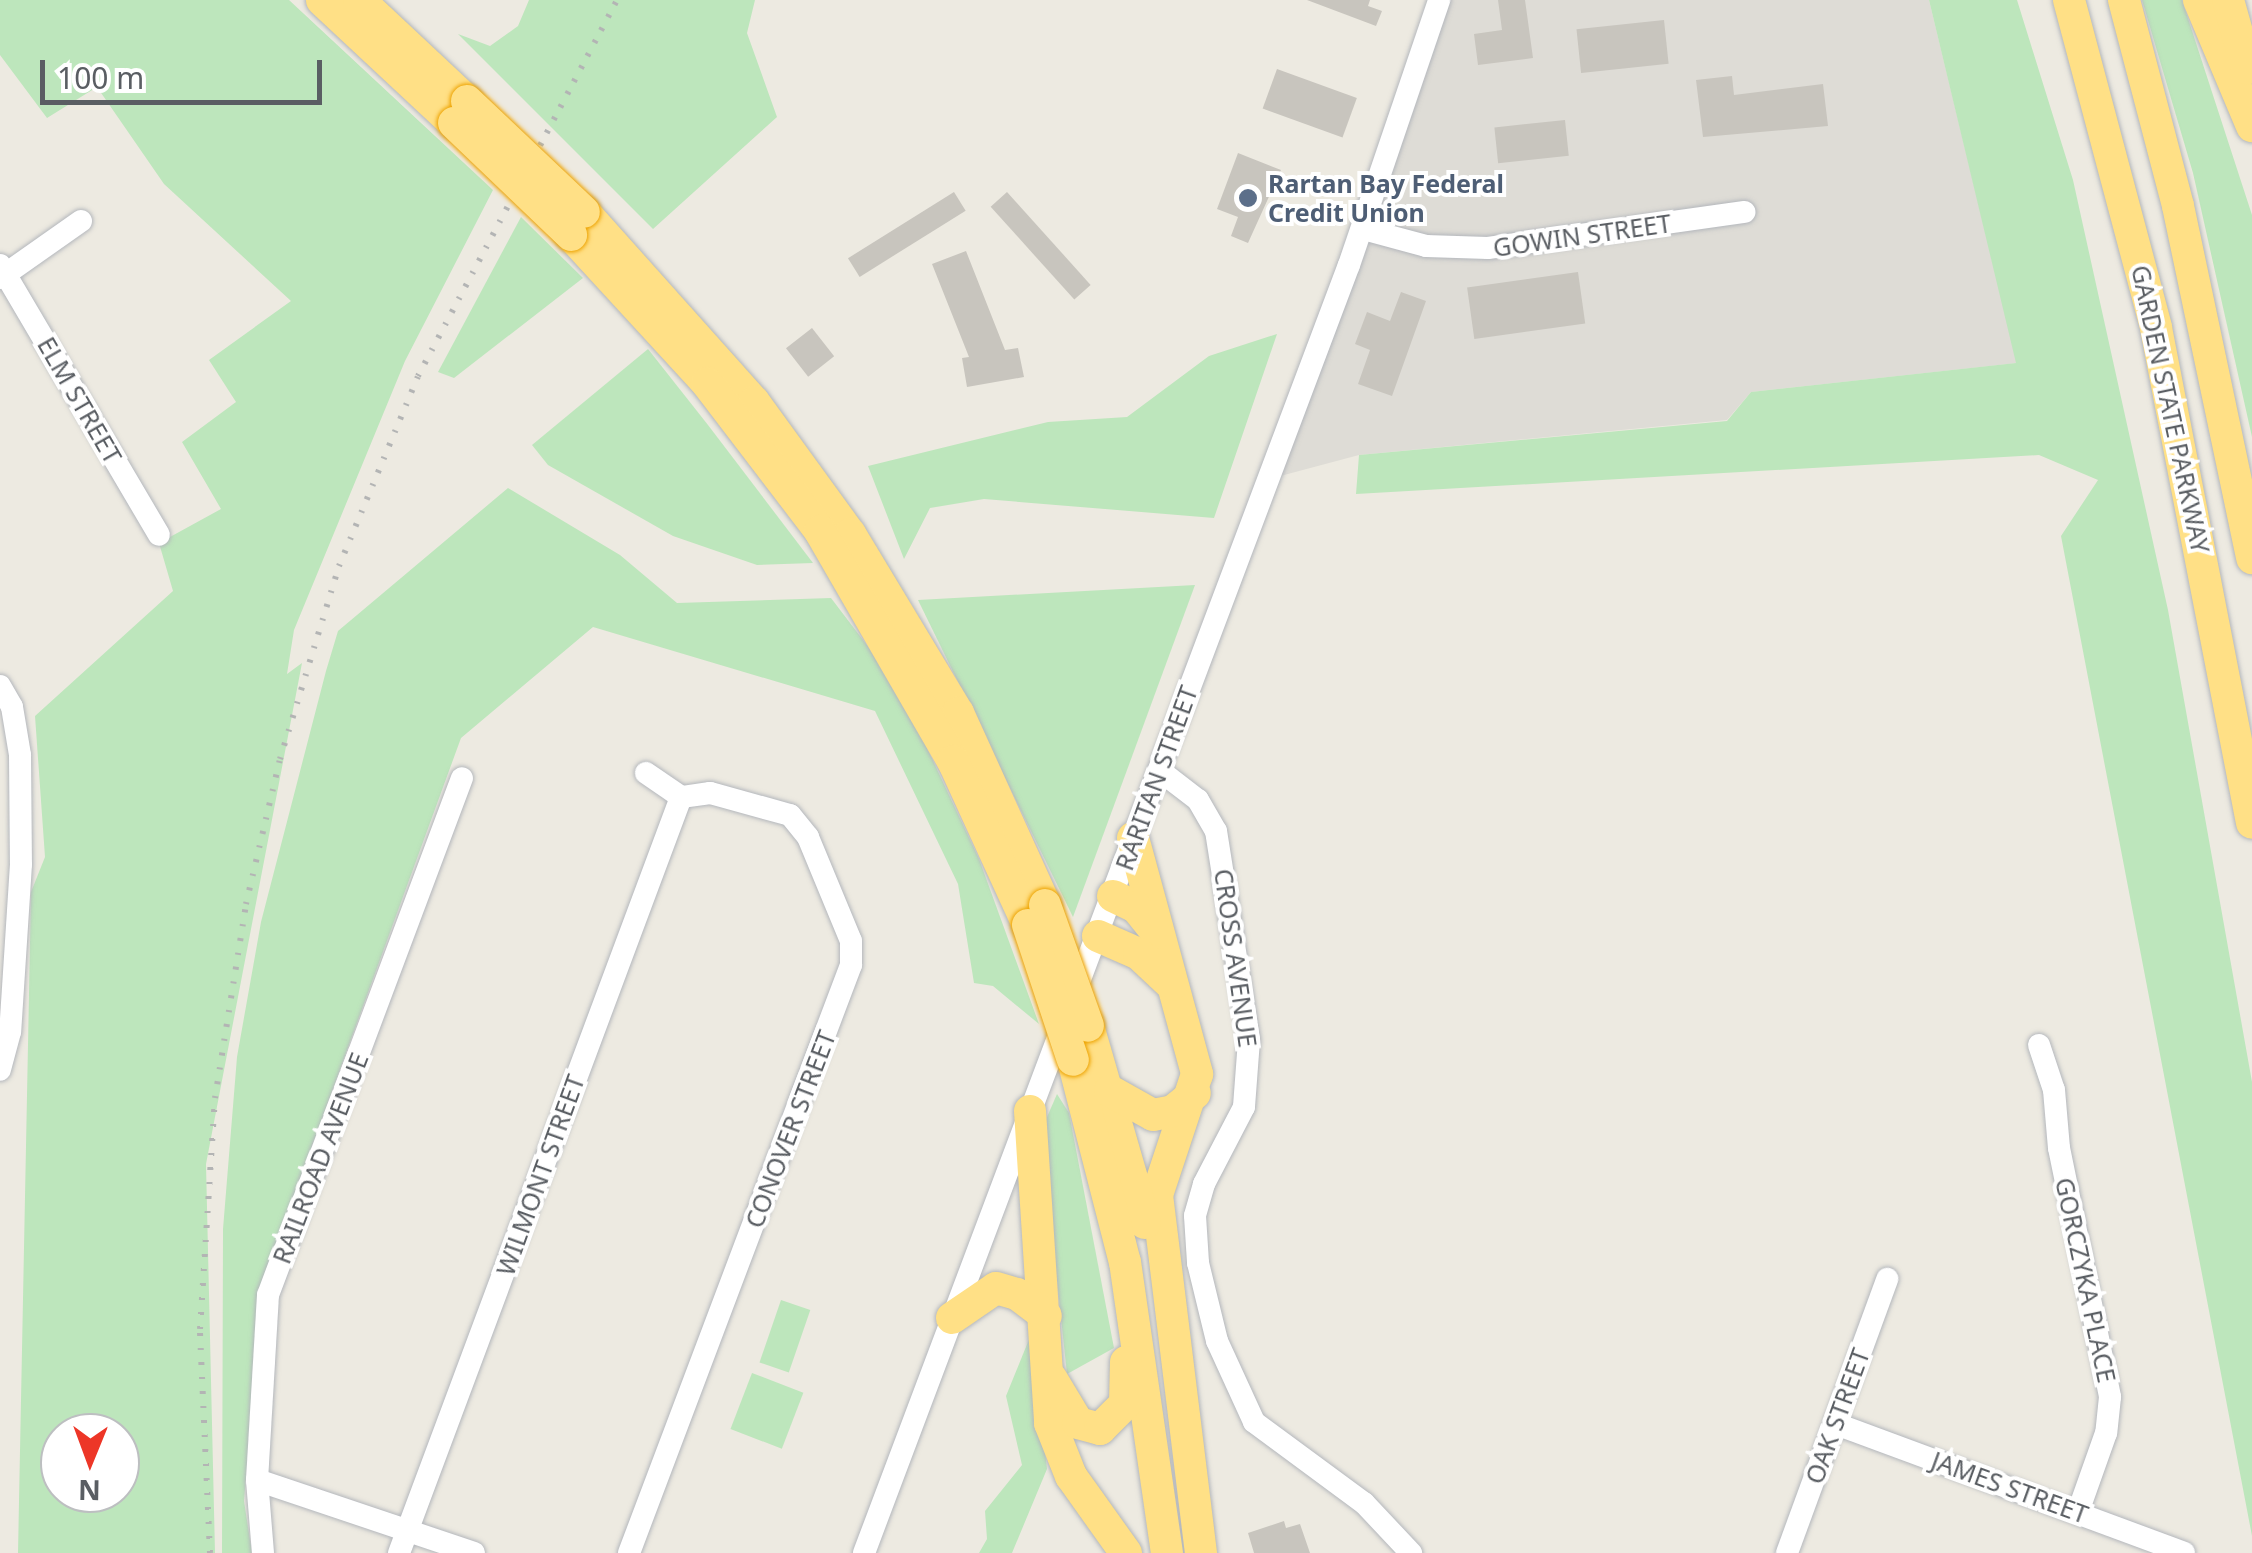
<!DOCTYPE html>
<html>
<head>
<meta charset="utf-8">
<style>
	body { margin:0 }
	#map { position:relative; width:2252px; height:1553px; overflow:hidden; background:#edeae1; font-family:"Noto Sans",sans-serif }
	div>[style] { position:absolute }
	.industrial>* { inset:0; background:#dedcd6 }
	.green>* { inset:0; background:#bde6bc; transform-origin:0 0 }
	.building>* { inset:0; background:#c8c5be; transform-origin:0 0 }
	.roads { filter:drop-shadow(0 0 2px #b4b7bc) drop-shadow(0 0 2px #b4b7bc) }
	.minor>* { height:22px; margin:-11px; padding:0 11px; transform-origin:11px; border-radius:11px; background:#fff }
	.highway>* { height:32px; margin:-16px; padding:0 16px; transform-origin:16px; border-radius:16px; background:#ffe086 }
	.rail>* { height:6px; margin-top:-3px; transform-origin:0; background:repeating-linear-gradient(90deg,#b3b4b4 0 2.5px,transparent 0 14.5px) }
	.bridges { filter:drop-shadow(0 0 2px #eea300) drop-shadow(0 0 2px #eea300) }
	.highway-bridge>* { height:32px; margin:-16px; padding:0 16px; transform-origin:16px; border-radius:16px; background:#ffe086 }
	.dots>* { width:28px; height:28px; translate:-50% -50%; box-sizing:border-box; border:5px solid #fff; border-radius:50% }
	span { translate:-50% -50%; white-space:nowrap; text-align:center; line-height:1.15; -webkit-text-stroke:8px #fff; paint-order:stroke }
	.service-label { font-size:25px; color:#4e5e75; font-weight:700 }
	.left { translate:0 -50%; text-align:left }
	.street-label { font-size:25px; color:#5a5e63 }
	.north { position:absolute; left:40px; top:1413px; width:100px; height:100px; box-sizing:border-box; background:#fff; border:2px solid #bdbfc1; border-radius:50%; rotate:181deg; font-size:28px; font-weight:700; line-height:40px; text-align:center; color:#5a5e63 }
	.north::after { content:''; display:block; margin:auto; width:35px; height:45px; background:#ed3627; clip-path:polygon(50% 0,100% 100%,50% 72%,0 100%) }
	.scale { position:absolute; left:40px; top:60px; width:282px; height:45px; box-sizing:border-box; border:5px solid #5a5e63; border-top:0; padding-left:12px; font-size:30px; line-height:35px; white-space:nowrap; color:#5a5e63; -webkit-text-stroke:8px #fff; paint-order:stroke }
</style>
</head>
<body>
<div id="map">
	<div class="industrial">
		<div style="clip-path:polygon(1439px 0,1929px 0,2017px 363px,1751px 392px,1727px 420px,1359px 455px,1265px 480px)"></div>
	</div>
	<div class="green">
		<div style="clip-path:polygon(evenodd,0 0,289px 0,493px 190px,405px 361px,294px 630px,287px 674px,302px 663px,206px 1164px,215px 1553px,18px 1553px,31px 892px,45px 857px,35px 716px,173px 591px,159px 543px,221px 509px,182px 442px,236px 402px,209px 360px,291px 301px,164px 184px,97px 87px,47px 118px,0 55px,0 0,60px 1433px,120px 1433px,120px 1493px,60px 1493px,60px 1433px)"></div>
		<div style="clip-path:polygon(529px 0,755px 0,747px 33px,777px 117px,653px 229px,458px 34px,490px 46px,518px 26px)"></div>
		<div style="clip-path:polygon(1929px 0,2017px 0,2073px 180px,2168px 610px,2252px 1082px,2252px 1536px,2061px 536px,2098px 480px,2039px 455px,1356px 494px,1359px 455px,1727px 421px,1751px 392px,2016px 363px)"></div>
		<div style="clip-path:polygon(2142px 0,2182px 0,2252px 215px,2252px 437px,2193px 173px)"></div>
		<div style="clip-path:polygon(521px 217px,583px 278px,454px 378px,438px 372px)"></div>
		<div style="clip-path:polygon(1277px 334px,1214px 518px,984px 499px,930px 508px,904px 559px,868px 466px,1048px 422px,1127px 417px,1209px 356px)"></div>
		<div style="clip-path:polygon(648px 349px,708px 425px,813px 563px,757px 565px,673px 536px,548px 465px,532px 445px)"></div>
		<div style="clip-path:polygon(508px 488px,620px 555px,677px 603px,831px 598px,898px 686px,979px 859px,1039px 1024px,993px 986px,974px 983px,958px 884px,875px 711px,593px 627px,461px 738px,262px 1283px,244px 1501px,252px 1553px,222px 1553px,223px 1229px,237px 1057px,261px 922px,326px 671px,338px 631px)"></div>
		<div style="clip-path:polygon(1195px 585px,1073px 917px,918px 600px)"></div>
		<div style="clip-path:polygon(1057px 1094px,1069px 1113px,1114px 1348px,1067px 1374px,1041px 1131px)"></div>
		<div style="left:781px;top:1300px;width:31px;height:66px;rotate:19deg"></div>
		<div style="clip-path:polygon(1032px 1332px,1047px 1469px,1012px 1553px,979px 1553px,987px 1539px,985px 1511px,1022px 1465px,1006px 1396px)"></div>
		<div style="left:752px;top:1373px;width:55px;height:60px;rotate:21deg"></div>
	</div>
	<div class="building">
		<div style="clip-path:polygon(1307px 0,1370px 0,1368px 6px,1382px 11px,1376px 26px)"></div>
		<div style="clip-path:polygon(1498px 0,1525px 0,1533px 58px,1478px 65px,1474px 34px,1502px 30px)"></div>
		<div style="left:1664px;top:20px;width:44px;height:88px;rotate:84deg"></div>
		<div style="left:1277px;top:69px;width:85px;height:42px;rotate:20deg"></div>
		<div style="clip-path:polygon(1732px 76px,1734px 95px,1823px 84px,1828px 126px,1703px 137px,1696px 80px)"></div>
		<div style="left:1565px;top:120px;width:36px;height:71px;rotate:84deg"></div>
		<div style="clip-path:polygon(1238px 153px,1281px 170px,1248px 243px,1231px 236px,1238px 217px,1217px 209px)"></div>
		<div style="left:954px;top:192px;width:22px;height:125px;rotate:58deg"></div>
		<div style="left:1007px;top:192px;width:125px;height:22px;rotate:48deg"></div>
		<div style="clip-path:polygon(966px 251px,1005px 350px,1018px 348px,1024px 377px,967px 387px,962px 358px,969px 357px,932px 264px)"></div>
		<div style="left:1578px;top:272px;width:52px;height:112px;rotate:82deg"></div>
		<div style="clip-path:polygon(1401px 292px,1426px 301px,1392px 396px,1358px 384px,1370px 350px,1355px 344px,1367px 312px,1390px 321px)"></div>
		<div style="left:812px;top:328px;width:36px;height:33px;rotate:52deg"></div>
		<div style="clip-path:polygon(1284px 1521px,1286px 1528px,1300px 1524px,1310px 1553px,1254px 1553px,1248px 1533px)"></div>
	</div>
	<div class="roads">
		<div class="minor">
			<div style="left:1363px;top:229px;width:65px;rotate:15.1deg"></div>
			<div style="left:1426px;top:246px;width:62px;rotate:1.8deg"></div>
			<div style="left:1488px;top:248px;width:259px;rotate:-8deg"></div>
			<div style="left:0;top:265px;width:313px;rotate:59.5deg"></div>
			<div style="left:0;top:278px;width:99px;rotate:-35.1deg"></div>
			<div style="left:0;top:686px;width:24px;rotate:60deg"></div>
			<div style="left:12px;top:707px;width:49px;rotate:80.5deg"></div>
			<div style="left:20px;top:755px;width:109px;rotate:89.5deg"></div>
			<div style="left:21px;top:864px;width:168px;rotate:93.7deg"></div>
			<div style="left:10px;top:1032px;width:39px;rotate:105deg"></div>
			<div style="left:1159px;top:770px;width:49px;rotate:37.6deg"></div>
			<div style="left:1198px;top:800px;width:36px;rotate:60deg"></div>
			<div style="left:1216px;top:831px;width:212px;rotate:81deg"></div>
			<div style="left:1249px;top:1040px;width:67px;rotate:94.3deg"></div>
			<div style="left:1244px;top:1107px;width:87px;rotate:117.5deg"></div>
			<div style="left:1204px;top:1184px;width:33px;rotate:106deg"></div>
			<div style="left:1195px;top:1216px;width:47px;rotate:86.3deg"></div>
			<div style="left:1198px;top:1263px;width:80px;rotate:76.3deg"></div>
			<div style="left:1217px;top:1341px;width:89px;rotate:65.4deg"></div>
			<div style="left:1254px;top:1422px;width:137px;rotate:36.4deg"></div>
			<div style="left:1364px;top:1503px;width:69px;rotate:46.8deg"></div>
			<div style="left:646px;top:773px;width:42px;rotate:34.4deg"></div>
			<div style="left:2039px;top:1045px;width:47px;rotate:71.6deg"></div>
			<div style="left:2054px;top:1090px;width:58px;rotate:85.1deg"></div>
			<div style="left:2059px;top:1148px;width:254px;rotate:78.4deg"></div>
			<div style="left:2110px;top:1397px;width:36px;rotate:96deg"></div>
			<div style="left:2106px;top:1433px;width:84px;rotate:109.5deg"></div>
			<div style="left:1836px;top:1424px;width:371px;rotate:20.3deg"></div>
			<div style="left:257px;top:1480px;width:229px;rotate:18.6deg"></div>
			<div style="left:263px;top:1553px;width:73px;rotate:-94.7deg"></div>
			<div style="left:257px;top:1480px;width:185px;rotate:-86.6deg"></div>
			<div style="left:268px;top:1295px;width:552px;rotate:-69.43deg"></div>
			<div style="left:399px;top:1553px;width:807px;rotate:-69.54deg"></div>
			<div style="left:629px;top:1553px;width:629px;rotate:-69.32deg"></div>
			<div style="left:851px;top:965px;width:24px;rotate:-90deg"></div>
			<div style="left:851px;top:941px;width:113px;rotate:-112.5deg"></div>
			<div style="left:808px;top:837px;width:28px;rotate:-129deg"></div>
			<div style="left:790px;top:815px;width:83px;rotate:-164.6deg"></div>
			<div style="left:710px;top:793px;width:29px;rotate:172deg"></div>
			<div style="left:864px;top:1553px;width:1376px;rotate:-69.37deg"></div>
			<div style="left:1349px;top:265px;width:280px;rotate:-71.2deg"></div>
			<div style="left:1787px;top:1553px;width:292px;rotate:-69.9deg"></div>
		</div>
		<div class="highway">
			<div style="left:322px;top:0;width:180px;rotate:43deg"></div>
			<div style="left:359px;top:0;width:148px;rotate:43.1deg"></div>
			<div style="left:2069px;top:0;width:339px;rotate:75.1deg"></div>
			<div style="left:2156px;top:328px;width:504px;rotate:79.02deg"></div>
			<div style="left:2124px;top:0;width:213px;rotate:75.3deg"></div>
			<div style="left:2178px;top:206px;width:360px;rotate:78.1deg"></div>
			<div style="left:2199px;top:0;width:137px;rotate:67.2deg"></div>
			<div style="left:2228px;top:0;width:71px;rotate:74.4deg"></div>
			<div style="left:584px;top:212px;width:255px;rotate:48.2deg"></div>
			<div style="left:754px;top:402px;width:163px;rotate:54deg"></div>
			<div style="left:850px;top:534px;width:209px;rotate:58.9deg"></div>
			<div style="left:958px;top:713px;width:211px;rotate:65.6deg"></div>
			<div style="left:571px;top:235px;width:201px;rotate:47.4deg"></div>
			<div style="left:707px;top:383px;width:186px;rotate:52.6deg"></div>
			<div style="left:820px;top:531px;width:266px;rotate:60deg"></div>
			<div style="left:953px;top:761px;width:180px;rotate:65.4deg"></div>
			<div style="left:1133px;top:838px;width:245px;rotate:74.8deg"></div>
			<div style="left:1197px;top:1074px;width:127px;rotate:108.3deg"></div>
			<div style="left:1157px;top:1195px;width:361px;rotate:83deg"></div>
			<div style="left:1113px;top:896px;width:25px;rotate:26deg"></div>
			<div style="left:1136px;top:907px;width:33px;rotate:51deg"></div>
			<div style="left:1098px;top:936px;width:45px;rotate:23.7deg"></div>
			<div style="left:1139px;top:954px;width:45px;rotate:43.2deg"></div>
			<div style="left:1088px;top:1026px;width:205px;rotate:73.9deg"></div>
			<div style="left:1073px;top:1060px;width:209px;rotate:75.6deg"></div>
			<div style="left:1125px;top:1262px;width:294px;rotate:81.8deg"></div>
			<div style="left:1110px;top:1091px;width:49px;rotate:29.2deg"></div>
			<div style="left:1153px;top:1115px;width:20px;rotate:-11deg"></div>
			<div style="left:1173px;top:1111px;width:28px;rotate:-39deg"></div>
			<div style="left:1030px;top:1111px;width:313px;rotate:86.3deg"></div>
			<div style="left:1050px;top:1423px;width:57px;rotate:68.4deg"></div>
			<div style="left:1071px;top:1476px;width:95px;rotate:54.5deg"></div>
			<div style="left:952px;top:1318px;width:53px;rotate:-34.3deg"></div>
			<div style="left:996px;top:1288px;width:22px;rotate:16deg"></div>
			<div style="left:1017px;top:1294px;width:36px;rotate:37deg"></div>
			<div style="left:1051px;top:1378px;width:52px;rotate:59deg"></div>
			<div style="left:1078px;top:1423px;width:23px;rotate:15deg"></div>
			<div style="left:1100px;top:1429px;width:35px;rotate:-45deg"></div>
			<div style="left:1125px;top:1404px;width:42px;rotate:-88.6deg"></div>
		</div>
	</div>
	<div class="rail">
		<div style="left:210px;top:1553px;width:224px;rotate:-92.6deg"></div>
		<div style="left:200px;top:1329px;width:231px;rotate:-86.3deg"></div>
		<div style="left:215px;top:1098px;width:196px;rotate:-80.9deg"></div>
		<div style="left:246px;top:904px;width:149px;rotate:-76.8deg"></div>
		<div style="left:280px;top:759px;width:202px;rotate:-73deg"></div>
		<div style="left:339px;top:566px;width:206px;rotate:-67.4deg"></div>
		<div style="left:418px;top:376px;width:425px;rotate:-62.1deg"></div>
	</div>
	<div class="bridges">
		<div class="highway-bridge">
			<div style="left:467px;top:101px;width:161px;rotate:43.5deg"></div>
			<div style="left:454px;top:123px;width:162px;rotate:43.7deg"></div>
			<div style="left:1045px;top:905px;width:128px;rotate:70.4deg"></div>
			<div style="left:1028px;top:925px;width:142px;rotate:71.6deg"></div>
		</div>
	</div>
	<div class="dots">
		<div style="left:1248px;top:198px;background:#5c6f8a"></div>
	</div>
	<div class="service-label">
		<span class="left" style="left:1268px;top:198px">Rartan Bay Federal<br>Credit Union</span>
	</div>
	<div class="street-label">
		<span style="left:1582px;top:235px;rotate:-8deg">GOWIN STREET</span>
		<span style="left:80px;top:400px;rotate:60deg">ELM STREET</span>
		<span style="left:2171px;top:409px;rotate:78deg">GARDEN STATE PARKWAY</span>
		<span style="left:1156px;top:778px;rotate:-70deg">RARITAN STREET</span>
		<span style="left:1236px;top:958px;rotate:82deg">CROSS AVENUE</span>
		<span style="left:790px;top:1129px;rotate:-69deg">CONOVER STREET</span>
		<span style="left:320px;top:1158px;rotate:-69deg">RAILROAD AVENUE</span>
		<span style="left:540px;top:1175px;rotate:-70deg">WILMONT STREET</span>
		<span style="left:2086px;top:1280px;rotate:78deg">GORCZYKA PLACE</span>
		<span style="left:1837px;top:1416px;rotate:-70deg">OAK STREET</span>
		<span style="left:2010px;top:1487px;rotate:20deg">JAMES STREET</span>
	</div>
	<div class="north">N</div>
	<div class="scale">100 m</div>
</div>
</body>
</html>
